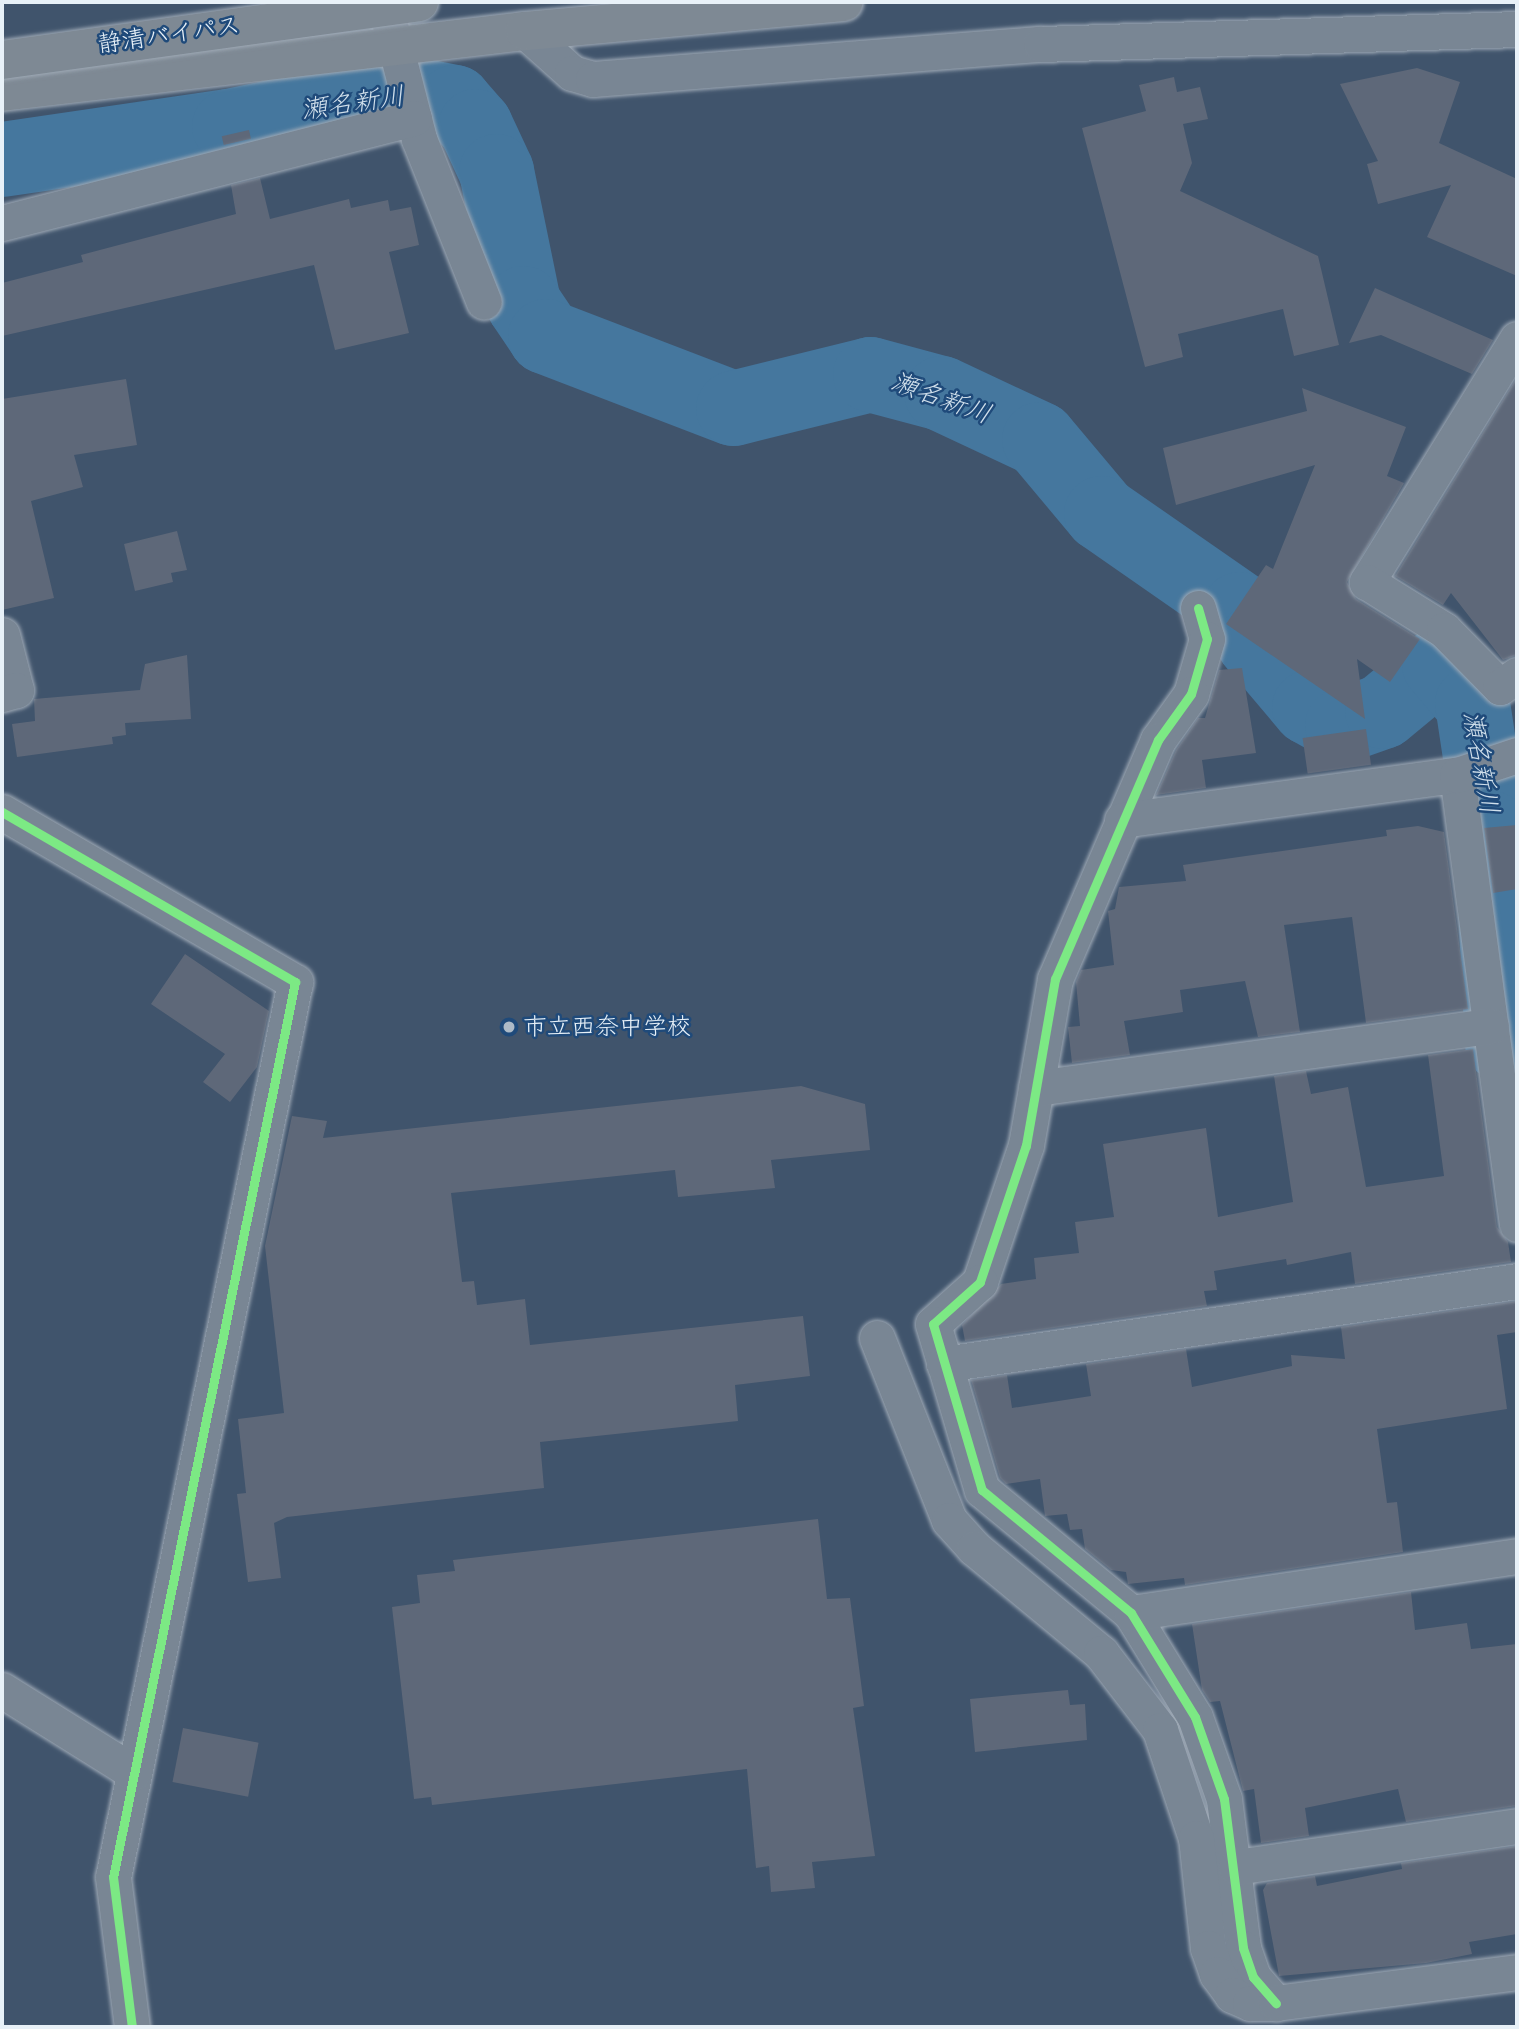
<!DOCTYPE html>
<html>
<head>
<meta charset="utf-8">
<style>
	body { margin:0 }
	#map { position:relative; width:1519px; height:2029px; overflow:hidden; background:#40546c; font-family:Pangolin,"Klee One",sans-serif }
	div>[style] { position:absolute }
	.river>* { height:75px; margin:-37.5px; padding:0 37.5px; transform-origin:37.5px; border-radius:37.5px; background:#45779e }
	.building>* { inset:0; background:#5e6879; transform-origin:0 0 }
	.roads { filter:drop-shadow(0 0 2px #9faab6) drop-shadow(0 0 2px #9faab6) }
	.minor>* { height:35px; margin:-17.5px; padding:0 17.5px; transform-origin:17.5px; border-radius:17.5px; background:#798694 }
	.trunk>* { height:38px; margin:-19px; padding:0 19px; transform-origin:19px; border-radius:19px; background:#7e8994 }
	.bridges { filter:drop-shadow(0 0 2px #9faab6) drop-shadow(0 0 2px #9faab6) }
	.motorway-bridge>* { height:38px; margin:-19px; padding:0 19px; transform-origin:19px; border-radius:19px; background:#7e8994 }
	.cycleway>* { height:9px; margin:-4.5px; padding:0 4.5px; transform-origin:4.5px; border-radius:4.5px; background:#7ce984 }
	.dots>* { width:19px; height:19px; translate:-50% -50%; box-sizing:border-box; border:4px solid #1f4a7a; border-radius:50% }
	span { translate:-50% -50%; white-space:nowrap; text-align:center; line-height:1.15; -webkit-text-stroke:5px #1f4a7a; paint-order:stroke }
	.street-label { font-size:24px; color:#e8f1f8 }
	.poi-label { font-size:24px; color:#e8f1f8 }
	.left { translate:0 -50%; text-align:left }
	.water-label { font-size:26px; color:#d0dfeb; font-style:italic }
	.frame { position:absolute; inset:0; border:4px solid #e8f1f8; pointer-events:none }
</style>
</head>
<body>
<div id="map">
	<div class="river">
		<div style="left:2px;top:159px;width:229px;rotate:-8.3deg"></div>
		<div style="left:229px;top:126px;width:115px;rotate:-12.1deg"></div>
		<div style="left:341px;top:102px;width:73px;rotate:-6.3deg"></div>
		<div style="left:414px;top:94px;width:41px;rotate:11.3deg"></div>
		<div style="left:454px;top:102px;width:32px;rotate:49deg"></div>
		<div style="left:475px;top:126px;width:50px;rotate:65deg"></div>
		<div style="left:496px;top:171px;width:135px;rotate:78.4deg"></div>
		<div style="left:523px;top:303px;width:40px;rotate:56deg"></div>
		<div style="left:545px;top:336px;width:201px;rotate:21deg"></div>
		<div style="left:733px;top:408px;width:141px;rotate:-13.9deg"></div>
		<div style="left:870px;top:374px;width:73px;rotate:15deg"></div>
		<div style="left:941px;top:393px;width:108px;rotate:25.1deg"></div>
		<div style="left:1039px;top:439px;width:97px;rotate:50deg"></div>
		<div style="left:1101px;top:513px;width:168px;rotate:34.8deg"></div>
		<div style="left:1239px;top:609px;width:36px;rotate:66deg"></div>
		<div style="left:1254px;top:642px;width:85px;rotate:49.8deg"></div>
		<div style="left:1309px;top:707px;width:38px;rotate:29deg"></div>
		<div style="left:1342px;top:725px;width:42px;rotate:-19.3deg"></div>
		<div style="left:1382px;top:711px;width:74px;rotate:-39.5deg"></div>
		<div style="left:1439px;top:664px;width:51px;rotate:49.8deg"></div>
		<div style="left:1472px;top:703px;width:126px;rotate:81.4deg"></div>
		<div style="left:1491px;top:828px;width:216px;rotate:87.1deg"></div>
	</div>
	<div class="building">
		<div style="clip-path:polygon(1417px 68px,1460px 82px,1439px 143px,1517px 179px,1517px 276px,1427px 237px,1451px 185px,1378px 204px,1367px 164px,1378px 161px,1340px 84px)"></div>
		<div style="clip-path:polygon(1174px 77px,1177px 92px,1200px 87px,1208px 119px,1183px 124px,1192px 163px,1180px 191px,1318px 256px,1339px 345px,1294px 356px,1283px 309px,1178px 334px,1183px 357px,1145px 367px,1082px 128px,1146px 111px,1139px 85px)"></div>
		<div style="left:249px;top:130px;width:9px;height:28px;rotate:77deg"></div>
		<div style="clip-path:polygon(260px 178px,270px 219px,349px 199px,351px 208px,388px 200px,390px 211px,411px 207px,419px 245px,389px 252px,409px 333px,335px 350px,314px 265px,2px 336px,2px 283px,83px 262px,81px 255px,236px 214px,231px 185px)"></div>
		<div style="clip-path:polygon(1375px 288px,1493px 340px,1472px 374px,1381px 335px,1349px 343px)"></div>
		<div style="clip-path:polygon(1517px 377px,1517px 655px,1503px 660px,1451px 593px,1443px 605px,1395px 576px)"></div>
		<div style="clip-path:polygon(126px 379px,137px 445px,74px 455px,83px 487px,31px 501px,54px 598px,2px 610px,2px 399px)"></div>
		<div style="clip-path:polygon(1302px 388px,1406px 427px,1387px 476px,1404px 483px,1347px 582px,1356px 599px,1420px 639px,1390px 682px,1357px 659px,1365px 719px,1226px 624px,1266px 565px,1273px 569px,1315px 465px,1176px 505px,1163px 448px,1307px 411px)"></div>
		<div style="clip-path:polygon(177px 531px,187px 570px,171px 573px,173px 582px,135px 591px,124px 544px)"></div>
		<div style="clip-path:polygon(187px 655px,191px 719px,125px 723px,126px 735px,112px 737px,113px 744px,17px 757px,12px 724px,35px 721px,34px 699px,140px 690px,145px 664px)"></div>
		<div style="clip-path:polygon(1242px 668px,1256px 753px,1202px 760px,1206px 788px,1156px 795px,1176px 750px,1198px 718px,1205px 718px,1219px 670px)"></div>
		<div style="left:1366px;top:729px;width:36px;height:64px;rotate:82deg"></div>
		<div style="clip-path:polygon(1517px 825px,1517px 889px,1493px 893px,1484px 828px)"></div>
		<div style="clip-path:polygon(1418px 826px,1444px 832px,1468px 1009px,1366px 1023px,1352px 917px,1284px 925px,1300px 1032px,1258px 1037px,1245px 981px,1180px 990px,1183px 1012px,1124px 1021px,1130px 1055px,1072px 1063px,1068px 1027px,1080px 1026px,1076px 982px,1081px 970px,1114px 965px,1108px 911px,1115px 909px,1119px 887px,1186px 881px,1183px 865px,1387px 836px,1386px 830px)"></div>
		<div style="clip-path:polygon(185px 954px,269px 1011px,257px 1067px,230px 1102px,203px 1082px,225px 1054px,151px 1004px)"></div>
		<div style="clip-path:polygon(1473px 1049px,1497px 1227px,1508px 1242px,1511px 1262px,1355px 1284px,1351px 1252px,1287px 1265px,1286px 1259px,1214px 1271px,1217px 1290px,1204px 1291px,1207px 1306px,965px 1341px,962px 1325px,1001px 1284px,1036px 1279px,1034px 1258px,1079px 1253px,1075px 1222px,1114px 1217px,1103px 1144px,1206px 1128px,1218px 1217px,1293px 1202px,1274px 1076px,1306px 1071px,1311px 1094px,1348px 1087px,1366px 1187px,1444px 1176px,1428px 1055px)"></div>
		<div style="clip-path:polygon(801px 1086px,865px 1104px,870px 1150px,771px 1160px,775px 1188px,678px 1197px,675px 1170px,451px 1193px,462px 1282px,474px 1281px,477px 1305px,525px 1299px,530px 1345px,803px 1316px,810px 1376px,735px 1385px,738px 1421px,540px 1442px,544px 1488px,287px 1517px,274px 1523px,281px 1578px,248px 1582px,237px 1494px,246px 1493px,238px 1419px,284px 1413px,265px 1246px,292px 1116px,327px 1121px,323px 1138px)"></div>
		<div style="clip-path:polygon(1517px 1301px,1517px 1332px,1497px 1335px,1507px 1409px,1377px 1429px,1387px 1503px,1397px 1502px,1403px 1552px,1185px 1585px,1184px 1578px,1128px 1584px,1126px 1572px,1111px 1570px,1085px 1549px,1082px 1529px,1070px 1530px,1067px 1514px,1045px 1516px,1040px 1479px,1006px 1484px,1000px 1478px,971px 1380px,1007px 1375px,1012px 1408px,1091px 1396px,1086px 1364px,1186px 1349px,1192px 1387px,1292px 1366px,1291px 1355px,1345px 1359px,1341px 1327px)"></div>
		<div style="clip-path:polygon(818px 1519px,827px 1599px,850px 1598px,864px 1706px,853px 1708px,875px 1856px,812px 1862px,815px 1888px,771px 1892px,769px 1866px,756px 1868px,747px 1769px,432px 1805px,431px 1797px,414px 1799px,392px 1607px,420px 1603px,417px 1575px,455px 1571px,453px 1560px)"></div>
		<div style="clip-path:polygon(1411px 1592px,1415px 1630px,1467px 1623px,1471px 1649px,1517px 1644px,1517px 1806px,1406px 1822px,1398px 1789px,1305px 1808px,1309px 1836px,1261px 1843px,1254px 1789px,1243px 1791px,1220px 1701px,1210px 1702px,1202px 1690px,1192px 1624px)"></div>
		<div style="clip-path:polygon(1068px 1690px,1070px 1705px,1085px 1704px,1087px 1740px,975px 1752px,970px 1699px)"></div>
		<div style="left:183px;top:1728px;width:77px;height:55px;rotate:11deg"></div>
		<div style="clip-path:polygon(1517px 1846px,1517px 1934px,1469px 1942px,1472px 1954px,1426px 1963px,1279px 1976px,1263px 1890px,1267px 1883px,1315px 1876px,1317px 1886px,1402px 1869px,1401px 1863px)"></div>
	</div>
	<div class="roads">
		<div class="minor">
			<div style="left:389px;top:21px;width:122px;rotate:75.7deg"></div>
			<div style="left:419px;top:139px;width:175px;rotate:68.3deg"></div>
			<div style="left:525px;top:31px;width:63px;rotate:41.8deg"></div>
			<div style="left:572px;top:73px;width:22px;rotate:16deg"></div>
			<div style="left:593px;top:79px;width:449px;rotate:-4.5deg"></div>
			<div style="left:1041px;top:44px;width:476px;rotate:-1.8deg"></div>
			<div style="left:2px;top:223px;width:425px;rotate:-14.3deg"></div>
			<div style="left:1517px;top:339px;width:286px;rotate:121.7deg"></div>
			<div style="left:1367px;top:582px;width:91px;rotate:31.9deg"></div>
			<div style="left:1444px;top:630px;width:80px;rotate:45.5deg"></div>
			<div style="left:1500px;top:687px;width:21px;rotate:-35deg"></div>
			<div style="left:1198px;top:608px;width:32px;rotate:74deg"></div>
			<div style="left:1207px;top:639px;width:57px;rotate:106.2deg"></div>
			<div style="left:1191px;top:694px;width:57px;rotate:125.7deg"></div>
			<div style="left:1158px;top:740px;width:260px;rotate:113.3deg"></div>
			<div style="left:1055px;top:979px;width:169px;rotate:99.9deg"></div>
			<div style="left:1026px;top:1145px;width:145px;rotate:108.6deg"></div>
			<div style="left:980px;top:1282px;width:63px;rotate:138.2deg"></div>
			<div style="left:933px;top:1324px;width:173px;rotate:73.6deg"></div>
			<div style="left:982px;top:1490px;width:193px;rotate:39.5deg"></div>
			<div style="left:1131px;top:1613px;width:122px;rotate:58.4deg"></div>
			<div style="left:1195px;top:1717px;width:87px;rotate:70.5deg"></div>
			<div style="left:1224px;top:1799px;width:150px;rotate:82.7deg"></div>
			<div style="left:1243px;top:1948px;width:31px;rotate:71deg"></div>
			<div style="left:1253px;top:1977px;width:35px;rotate:49deg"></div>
			<div style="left:2px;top:635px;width:57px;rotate:75.7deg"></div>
			<div style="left:16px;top:690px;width:15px;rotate:164deg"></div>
			<div style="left:1457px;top:775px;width:453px;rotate:82.4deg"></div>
			<div style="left:2px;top:812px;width:339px;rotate:30.1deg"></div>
			<div style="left:295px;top:982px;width:913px;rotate:101.49deg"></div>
			<div style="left:113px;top:1877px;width:151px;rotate:82.8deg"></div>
			<div style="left:1122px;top:820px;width:338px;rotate:-7.7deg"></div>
			<div style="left:1457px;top:775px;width:63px;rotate:-18.4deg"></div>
			<div style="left:1036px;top:1088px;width:459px;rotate:-7.8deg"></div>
			<div style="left:877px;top:1338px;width:196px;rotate:68.4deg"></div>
			<div style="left:949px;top:1520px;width:38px;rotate:48deg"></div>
			<div style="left:974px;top:1548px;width:165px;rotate:39.6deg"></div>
			<div style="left:1101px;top:1653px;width:97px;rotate:52.5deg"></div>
			<div style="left:1160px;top:1730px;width:114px;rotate:71.6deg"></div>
			<div style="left:1196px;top:1838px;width:111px;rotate:83.8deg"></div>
			<div style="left:1208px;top:1948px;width:28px;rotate:71deg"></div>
			<div style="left:1217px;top:1974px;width:26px;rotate:54deg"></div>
			<div style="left:1232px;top:1995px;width:20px;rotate:24deg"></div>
			<div style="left:1250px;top:2003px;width:26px"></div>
			<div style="left:1276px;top:2003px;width:243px;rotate:-7.3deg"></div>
			<div style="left:944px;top:1364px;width:579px;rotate:-8.24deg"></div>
			<div style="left:1131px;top:1613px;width:390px;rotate:-8.4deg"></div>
			<div style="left:2px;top:1690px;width:155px;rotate:32deg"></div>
			<div style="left:1236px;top:1867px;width:284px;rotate:-8.3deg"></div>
		</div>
		<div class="trunk">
			<div style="left:2px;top:92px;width:527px;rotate:-6.65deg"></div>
			<div style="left:525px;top:31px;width:320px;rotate:-5.2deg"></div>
		</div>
	</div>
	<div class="bridges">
		<div class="motorway-bridge">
			<div style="left:2px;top:60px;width:421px;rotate:-7.9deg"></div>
		</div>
	</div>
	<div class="cycleway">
		<div style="left:1198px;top:608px;width:32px;rotate:74deg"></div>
		<div style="left:1207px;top:639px;width:57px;rotate:106.2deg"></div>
		<div style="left:1191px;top:694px;width:57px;rotate:125.7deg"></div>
		<div style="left:1158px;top:740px;width:260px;rotate:113.3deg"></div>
		<div style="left:1055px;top:979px;width:169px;rotate:99.9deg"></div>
		<div style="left:1026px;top:1145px;width:145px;rotate:108.6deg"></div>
		<div style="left:980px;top:1282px;width:63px;rotate:138.2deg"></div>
		<div style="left:933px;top:1324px;width:173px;rotate:73.6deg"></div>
		<div style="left:982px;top:1490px;width:193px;rotate:39.5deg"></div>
		<div style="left:1131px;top:1613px;width:122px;rotate:58.4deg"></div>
		<div style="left:1195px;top:1717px;width:87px;rotate:70.5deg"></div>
		<div style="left:1224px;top:1799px;width:150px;rotate:82.7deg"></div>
		<div style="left:1243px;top:1948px;width:31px;rotate:71deg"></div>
		<div style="left:1253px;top:1977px;width:35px;rotate:49deg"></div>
		<div style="left:2px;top:812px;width:339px;rotate:30.1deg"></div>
		<div style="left:295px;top:982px;width:913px;rotate:101.49deg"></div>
		<div style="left:113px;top:1877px;width:151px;rotate:82.8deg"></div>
	</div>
	<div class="dots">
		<div style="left:509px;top:1027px;background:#adbac7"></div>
	</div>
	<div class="street-label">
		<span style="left:169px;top:35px;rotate:-8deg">静清バイパス</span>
	</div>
	<div class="poi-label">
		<span class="left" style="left:523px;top:1027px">市立西奈中学校</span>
	</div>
	<div class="water-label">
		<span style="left:353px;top:104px;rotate:-8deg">瀬名新川</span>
		<span style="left:941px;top:399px;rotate:20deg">瀬名新川</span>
		<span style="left:1480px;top:763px;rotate:80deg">瀬名新川</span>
	</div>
	<div class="frame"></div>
</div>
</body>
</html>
